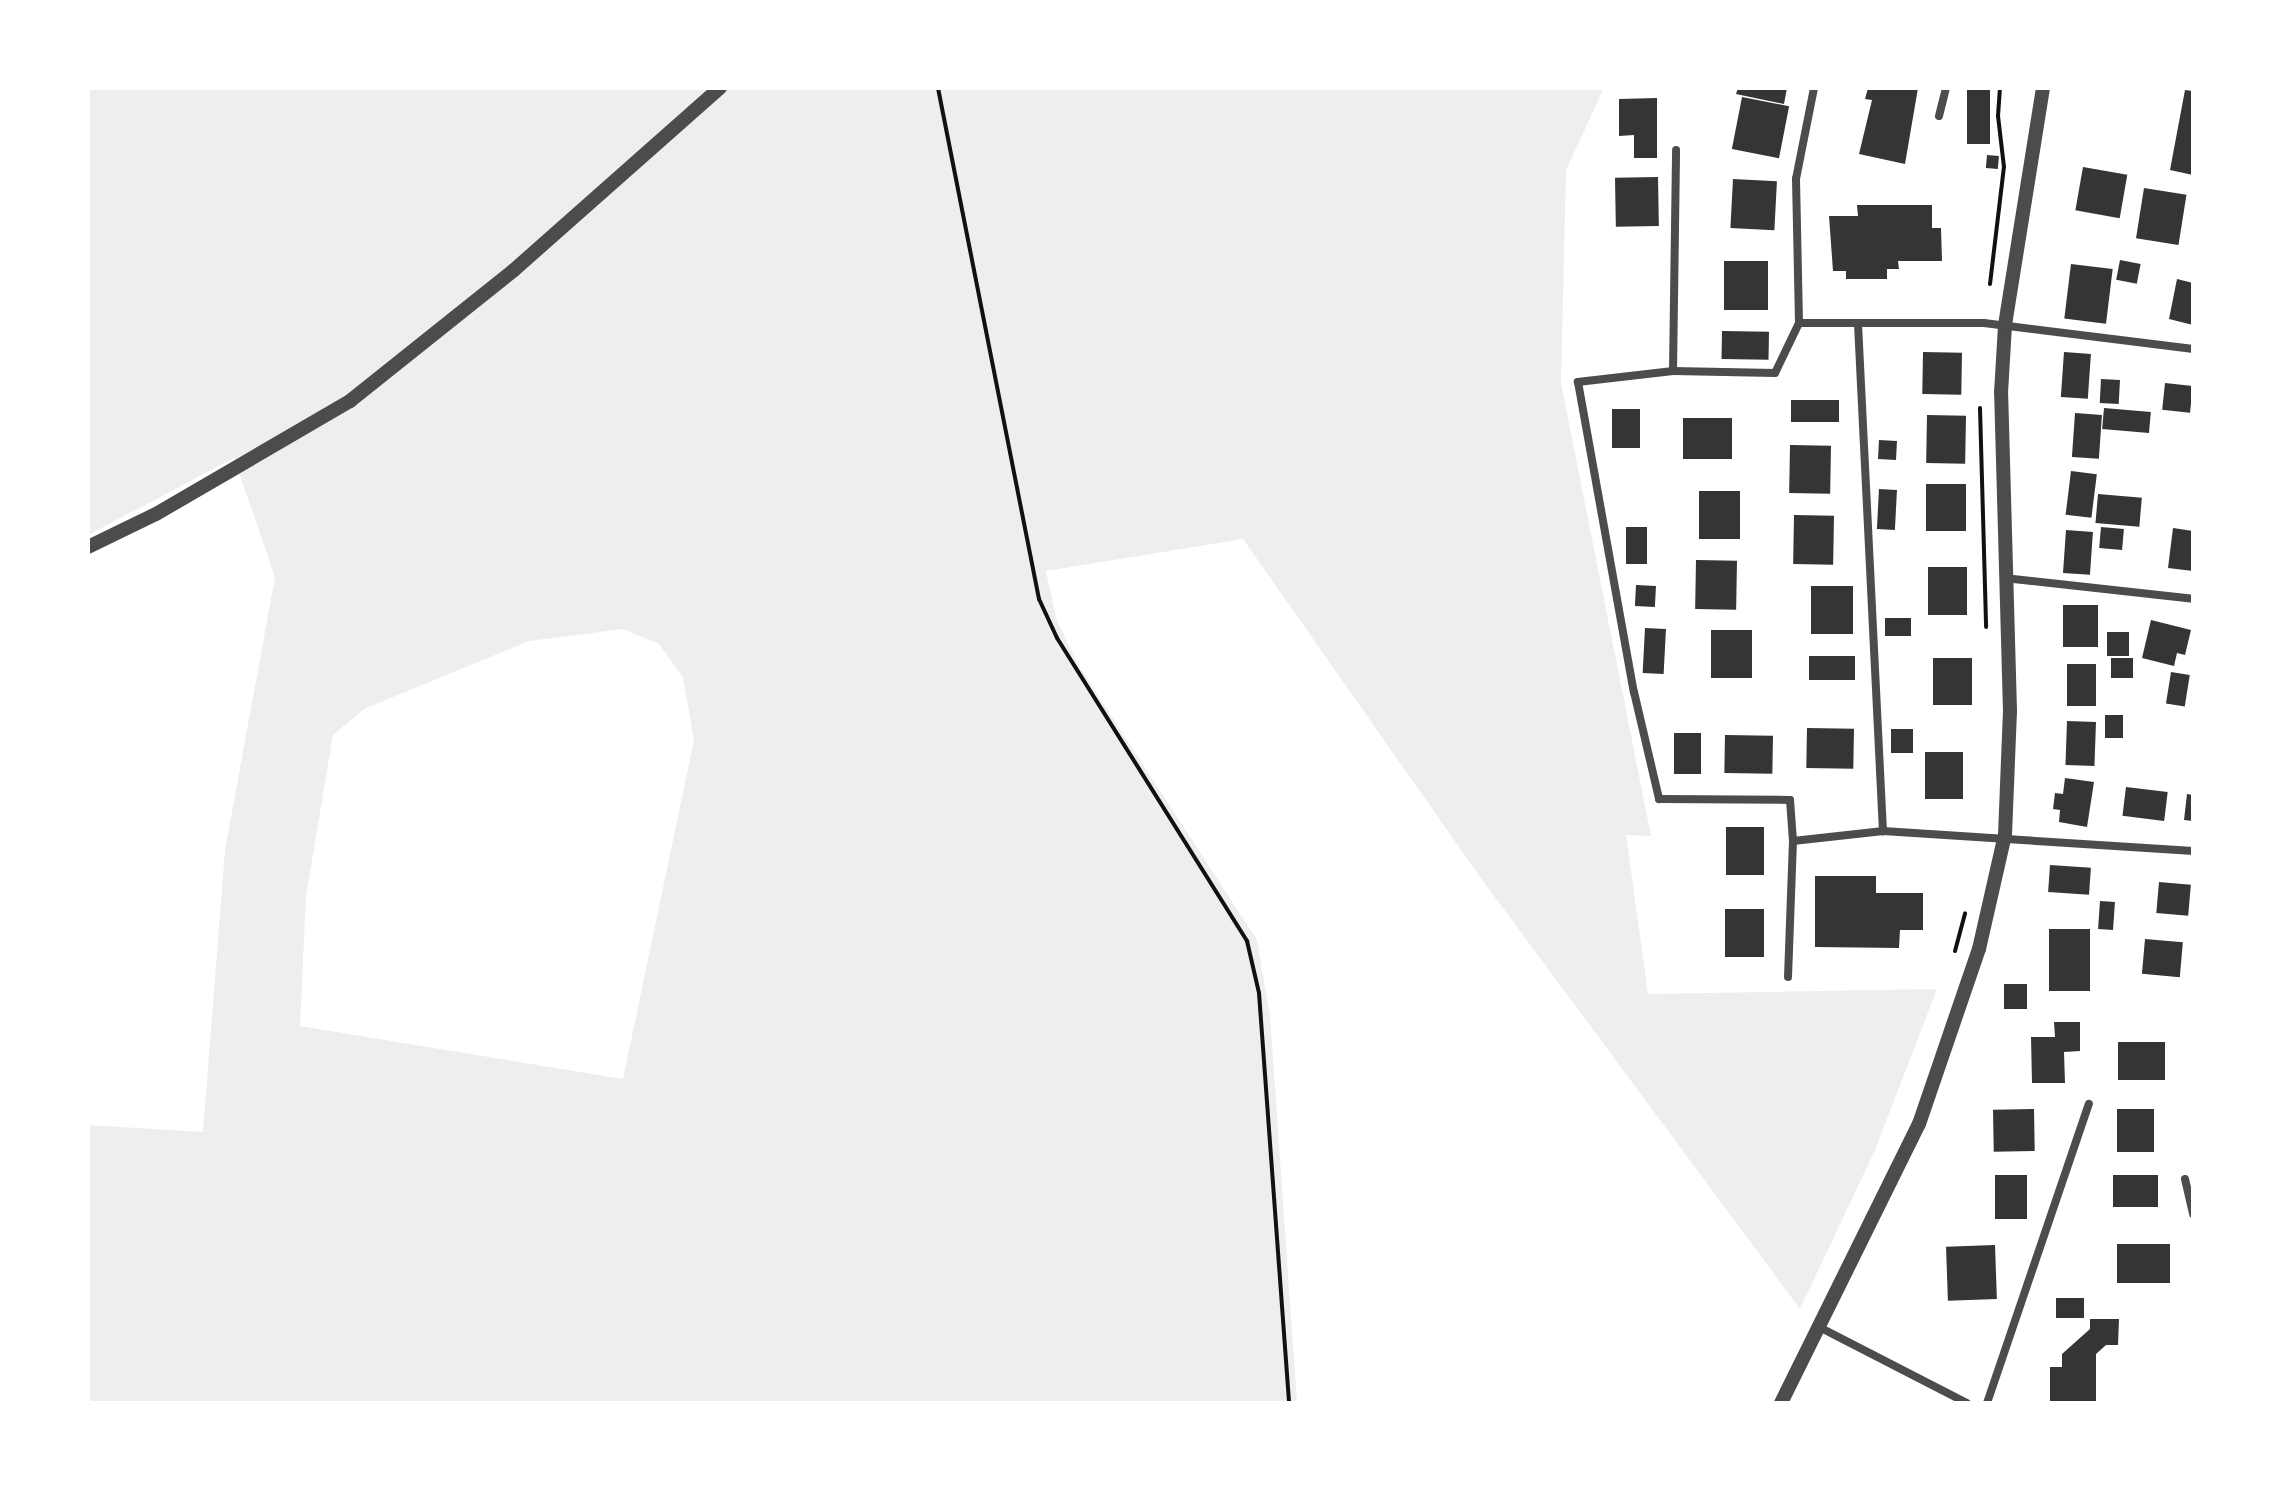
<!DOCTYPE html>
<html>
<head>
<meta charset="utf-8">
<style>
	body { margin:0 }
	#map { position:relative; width:2281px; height:1491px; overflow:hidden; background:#fff; font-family:Merriweather,serif }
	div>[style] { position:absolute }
	.green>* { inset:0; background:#eee }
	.building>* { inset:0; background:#353535; transform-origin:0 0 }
	.path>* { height:4px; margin:-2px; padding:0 2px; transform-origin:2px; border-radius:2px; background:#111 }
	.minor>* { height:8px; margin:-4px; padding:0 4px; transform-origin:4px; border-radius:4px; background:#4c4c4c }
	.tertiary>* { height:14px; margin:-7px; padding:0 7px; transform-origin:7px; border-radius:7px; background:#4c4c4c }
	span { translate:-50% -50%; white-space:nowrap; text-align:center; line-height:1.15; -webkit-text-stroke:6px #fff; paint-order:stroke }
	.frame { position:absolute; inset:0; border:90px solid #fff; pointer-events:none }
</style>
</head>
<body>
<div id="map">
	<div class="green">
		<div style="clip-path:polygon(evenodd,88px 88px,1604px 88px,1566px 170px,1561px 383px,1651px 836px,1626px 835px,1648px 994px,1937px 989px,1875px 1150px,1800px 1309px,1480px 877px,1243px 539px,1046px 571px,1056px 618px,1077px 663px,1257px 940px,1270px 1016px,1297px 1403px,88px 1403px,88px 1125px,203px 1132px,225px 850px,275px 577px,234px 458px,88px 535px,88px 88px,623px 629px,659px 644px,683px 677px,694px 740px,623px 1079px,300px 1026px,306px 896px,333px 735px,364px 709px,529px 641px,623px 629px)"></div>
	</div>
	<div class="building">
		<div style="clip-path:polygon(1738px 88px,1787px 88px,1784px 104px,1736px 94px)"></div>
		<div style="clip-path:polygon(1868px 88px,1918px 88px,1905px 164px,1859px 154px,1872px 100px,1865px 99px)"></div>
		<div style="left:1967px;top:88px;width:23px;height:56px"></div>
		<div style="clip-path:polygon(2185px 90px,2193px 91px,2193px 175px,2170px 170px)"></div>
		<div style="left:1742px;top:97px;width:48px;height:53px;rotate:11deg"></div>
		<div style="clip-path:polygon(1657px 98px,1657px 158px,1634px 158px,1634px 135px,1619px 136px,1619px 99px)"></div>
		<div style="left:1987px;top:155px;width:12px;height:13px;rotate:5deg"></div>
		<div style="left:2083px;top:167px;width:45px;height:44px;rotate:10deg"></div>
		<div style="left:1658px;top:177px;width:49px;height:43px;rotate:89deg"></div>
		<div style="left:1733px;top:179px;width:44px;height:49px;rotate:3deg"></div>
		<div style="left:2144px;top:188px;width:43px;height:51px;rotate:9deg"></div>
		<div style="clip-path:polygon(1857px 205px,1932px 205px,1932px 228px,1941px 228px,1942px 261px,1898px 261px,1899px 269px,1887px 269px,1887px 279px,1846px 279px,1846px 271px,1833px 271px,1829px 216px,1858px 216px)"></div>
		<div style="left:2120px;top:260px;width:21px;height:20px;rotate:11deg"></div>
		<div style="left:1724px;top:261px;width:44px;height:49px"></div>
		<div style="left:2071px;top:264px;width:42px;height:55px;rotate:7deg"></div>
		<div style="clip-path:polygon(2177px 279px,2193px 283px,2193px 325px,2169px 319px)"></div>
		<div style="left:1722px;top:331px;width:47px;height:28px;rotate:1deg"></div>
		<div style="left:1923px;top:352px;width:39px;height:42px;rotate:1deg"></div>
		<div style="left:2064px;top:352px;width:27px;height:45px;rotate:4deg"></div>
		<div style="left:2101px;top:379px;width:19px;height:24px;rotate:3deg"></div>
		<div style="left:2165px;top:383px;width:28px;height:27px;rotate:6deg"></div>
		<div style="left:1791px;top:400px;width:48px;height:22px"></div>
		<div style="left:2104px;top:408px;width:47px;height:21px;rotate:5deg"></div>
		<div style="left:1612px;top:409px;width:28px;height:39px"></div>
		<div style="left:2075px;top:413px;width:27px;height:44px;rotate:4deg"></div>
		<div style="left:1927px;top:415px;width:39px;height:48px;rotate:1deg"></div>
		<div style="left:1683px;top:418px;width:49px;height:41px"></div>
		<div style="left:1879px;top:440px;width:18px;height:19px;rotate:3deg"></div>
		<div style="left:1790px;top:445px;width:41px;height:48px;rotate:1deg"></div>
		<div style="left:2071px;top:471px;width:26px;height:44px;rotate:7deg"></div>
		<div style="left:1926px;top:484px;width:40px;height:47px"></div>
		<div style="left:1879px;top:489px;width:18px;height:40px;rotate:3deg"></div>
		<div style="left:1699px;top:491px;width:41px;height:48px"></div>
		<div style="left:2098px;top:494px;width:44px;height:29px;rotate:5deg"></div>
		<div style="left:1794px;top:515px;width:40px;height:49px;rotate:1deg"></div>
		<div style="left:1626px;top:527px;width:21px;height:37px"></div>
		<div style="left:2101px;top:527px;width:23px;height:21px;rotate:5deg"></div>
		<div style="clip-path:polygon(2173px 528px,2193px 531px,2193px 571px,2168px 568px)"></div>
		<div style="left:2066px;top:530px;width:27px;height:43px;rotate:4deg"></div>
		<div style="left:1696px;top:560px;width:41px;height:49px;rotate:1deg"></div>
		<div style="left:1928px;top:567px;width:39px;height:48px"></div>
		<div style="left:1636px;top:585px;width:20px;height:21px;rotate:3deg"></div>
		<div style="left:1811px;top:586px;width:42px;height:48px"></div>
		<div style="left:2063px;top:605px;width:35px;height:42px"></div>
		<div style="left:1885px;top:618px;width:26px;height:18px"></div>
		<div style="clip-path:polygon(2151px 620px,2191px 630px,2185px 655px,2177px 653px,2174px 666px,2142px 658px)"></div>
		<div style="left:1645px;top:628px;width:21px;height:45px;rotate:3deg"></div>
		<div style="left:1711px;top:630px;width:41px;height:48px"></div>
		<div style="left:2107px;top:632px;width:22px;height:24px"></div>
		<div style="left:1809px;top:656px;width:46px;height:24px"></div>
		<div style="left:1933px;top:658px;width:39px;height:47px"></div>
		<div style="left:2111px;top:658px;width:22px;height:20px"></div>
		<div style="left:2067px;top:664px;width:29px;height:42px"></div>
		<div style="left:2171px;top:672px;width:19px;height:32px;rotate:9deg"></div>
		<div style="left:2105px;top:715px;width:18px;height:23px"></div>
		<div style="left:2067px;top:721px;width:29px;height:44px;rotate:2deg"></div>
		<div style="left:1807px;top:728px;width:47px;height:40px;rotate:1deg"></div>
		<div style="left:1891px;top:729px;width:22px;height:24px"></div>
		<div style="left:1674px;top:733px;width:27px;height:41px"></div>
		<div style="left:1725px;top:735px;width:48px;height:38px;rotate:1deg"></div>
		<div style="left:1925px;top:752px;width:38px;height:47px"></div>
		<div style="clip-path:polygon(2065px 778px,2094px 782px,2087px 827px,2059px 822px,2060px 810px,2053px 809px,2055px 793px,2063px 794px)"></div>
		<div style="left:2126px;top:787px;width:42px;height:29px;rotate:7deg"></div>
		<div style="clip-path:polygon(2187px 794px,2193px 795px,2193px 821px,2184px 820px)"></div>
		<div style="left:1726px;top:827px;width:38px;height:48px"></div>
		<div style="left:2050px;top:865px;width:41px;height:27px;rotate:4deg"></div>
		<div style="clip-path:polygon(1815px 876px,1876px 876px,1876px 893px,1923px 893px,1923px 930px,1900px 930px,1899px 948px,1815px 947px)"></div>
		<div style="left:2159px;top:882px;width:32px;height:31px;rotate:5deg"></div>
		<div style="left:2100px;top:901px;width:15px;height:28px;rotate:4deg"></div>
		<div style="left:1725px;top:909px;width:39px;height:48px"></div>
		<div style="left:2049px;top:929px;width:41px;height:62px"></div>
		<div style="left:2145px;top:939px;width:38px;height:35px;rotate:5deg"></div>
		<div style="left:2004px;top:984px;width:23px;height:25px"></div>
		<div style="clip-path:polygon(2054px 1022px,2080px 1022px,2080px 1051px,2064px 1052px,2065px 1083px,2032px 1083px,2031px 1037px,2055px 1037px)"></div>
		<div style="left:2118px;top:1042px;width:47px;height:38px"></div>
		<div style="left:2034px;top:1109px;width:42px;height:41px;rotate:89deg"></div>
		<div style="left:2154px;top:1109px;width:43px;height:37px;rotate:90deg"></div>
		<div style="left:1995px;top:1175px;width:32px;height:44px"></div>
		<div style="left:2113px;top:1175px;width:45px;height:32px"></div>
		<div style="left:2170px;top:1244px;width:39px;height:53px;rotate:90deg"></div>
		<div style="left:1995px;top:1245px;width:54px;height:49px;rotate:88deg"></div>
		<div style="left:2056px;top:1298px;width:28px;height:20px"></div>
		<div style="clip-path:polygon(2090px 1319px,2119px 1319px,2118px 1345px,2106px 1345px,2096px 1354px,2096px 1403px,2050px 1402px,2050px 1367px,2062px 1367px,2062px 1354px,2090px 1329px)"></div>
	</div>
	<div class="path">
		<div style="left:938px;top:88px;width:521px;rotate:78.82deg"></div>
		<div style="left:1039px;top:599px;width:43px;rotate:65.2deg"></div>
		<div style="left:1057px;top:638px;width:358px;rotate:57.9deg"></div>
		<div style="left:1247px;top:941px;width:53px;rotate:77deg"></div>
		<div style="left:1259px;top:993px;width:411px;rotate:85.8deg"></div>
		<div style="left:1990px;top:284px;width:118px;rotate:-83.2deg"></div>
		<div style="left:2004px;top:167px;width:51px;rotate:-96.7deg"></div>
		<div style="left:1998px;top:116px;width:28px;rotate:-86deg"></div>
		<div style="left:1980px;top:408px;width:219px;rotate:88.4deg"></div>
		<div style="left:1955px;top:951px;width:39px;rotate:-75deg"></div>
	</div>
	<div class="minor">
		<div style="left:1814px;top:88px;width:93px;rotate:101.2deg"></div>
		<div style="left:1796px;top:179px;width:144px;rotate:88.8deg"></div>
		<div style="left:1799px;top:323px;width:55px;rotate:115.6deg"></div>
		<div style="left:1775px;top:373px;width:102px;rotate:-178.9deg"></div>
		<div style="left:1673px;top:371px;width:96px;rotate:173.4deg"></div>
		<div style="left:1578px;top:382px;width:315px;rotate:79.8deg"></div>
		<div style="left:1634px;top:692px;width:110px;rotate:76.8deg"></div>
		<div style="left:1659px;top:799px;width:131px;rotate:0.4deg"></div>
		<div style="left:1790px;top:800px;width:41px;rotate:85.8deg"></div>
		<div style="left:1793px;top:841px;width:91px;rotate:-6.3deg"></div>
		<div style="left:1883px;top:831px;width:311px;rotate:3.7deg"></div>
		<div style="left:1939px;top:116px;width:29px;rotate:-76deg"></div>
		<div style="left:1799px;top:323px;width:185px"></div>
		<div style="left:1984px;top:323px;width:211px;rotate:7.1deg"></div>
		<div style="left:1858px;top:324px;width:508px;rotate:87.18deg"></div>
		<div style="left:1673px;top:371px;width:221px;rotate:-89.2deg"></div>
		<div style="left:2004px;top:578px;width:190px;rotate:6.3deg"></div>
		<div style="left:1788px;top:977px;width:136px;rotate:-87.9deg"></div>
		<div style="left:2185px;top:1179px;width:36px;rotate:77deg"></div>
		<div style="left:1821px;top:1328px;width:164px;rotate:27.2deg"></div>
		<div style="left:1987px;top:1403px;width:316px;rotate:-71.2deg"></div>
	</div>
	<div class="tertiary">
		<div style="left:88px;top:547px;width:76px;rotate:-25.9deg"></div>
		<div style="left:156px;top:514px;width:225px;rotate:-30.2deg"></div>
		<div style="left:350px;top:401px;width:210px;rotate:-38.6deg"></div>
		<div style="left:514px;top:270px;width:275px;rotate:-41.5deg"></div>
		<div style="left:1781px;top:1403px;width:311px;rotate:-63.7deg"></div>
		<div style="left:1919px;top:1124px;width:185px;rotate:-71.1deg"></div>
		<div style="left:1979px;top:949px;width:117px;rotate:-77.2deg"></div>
		<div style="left:2005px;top:835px;width:124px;rotate:-87.7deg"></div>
		<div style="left:2010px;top:711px;width:318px;rotate:-91.6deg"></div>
		<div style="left:2001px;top:393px;width:68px;rotate:-86.6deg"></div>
		<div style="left:2005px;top:325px;width:240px;rotate:-80.9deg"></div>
	</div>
	<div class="frame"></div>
</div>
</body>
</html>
